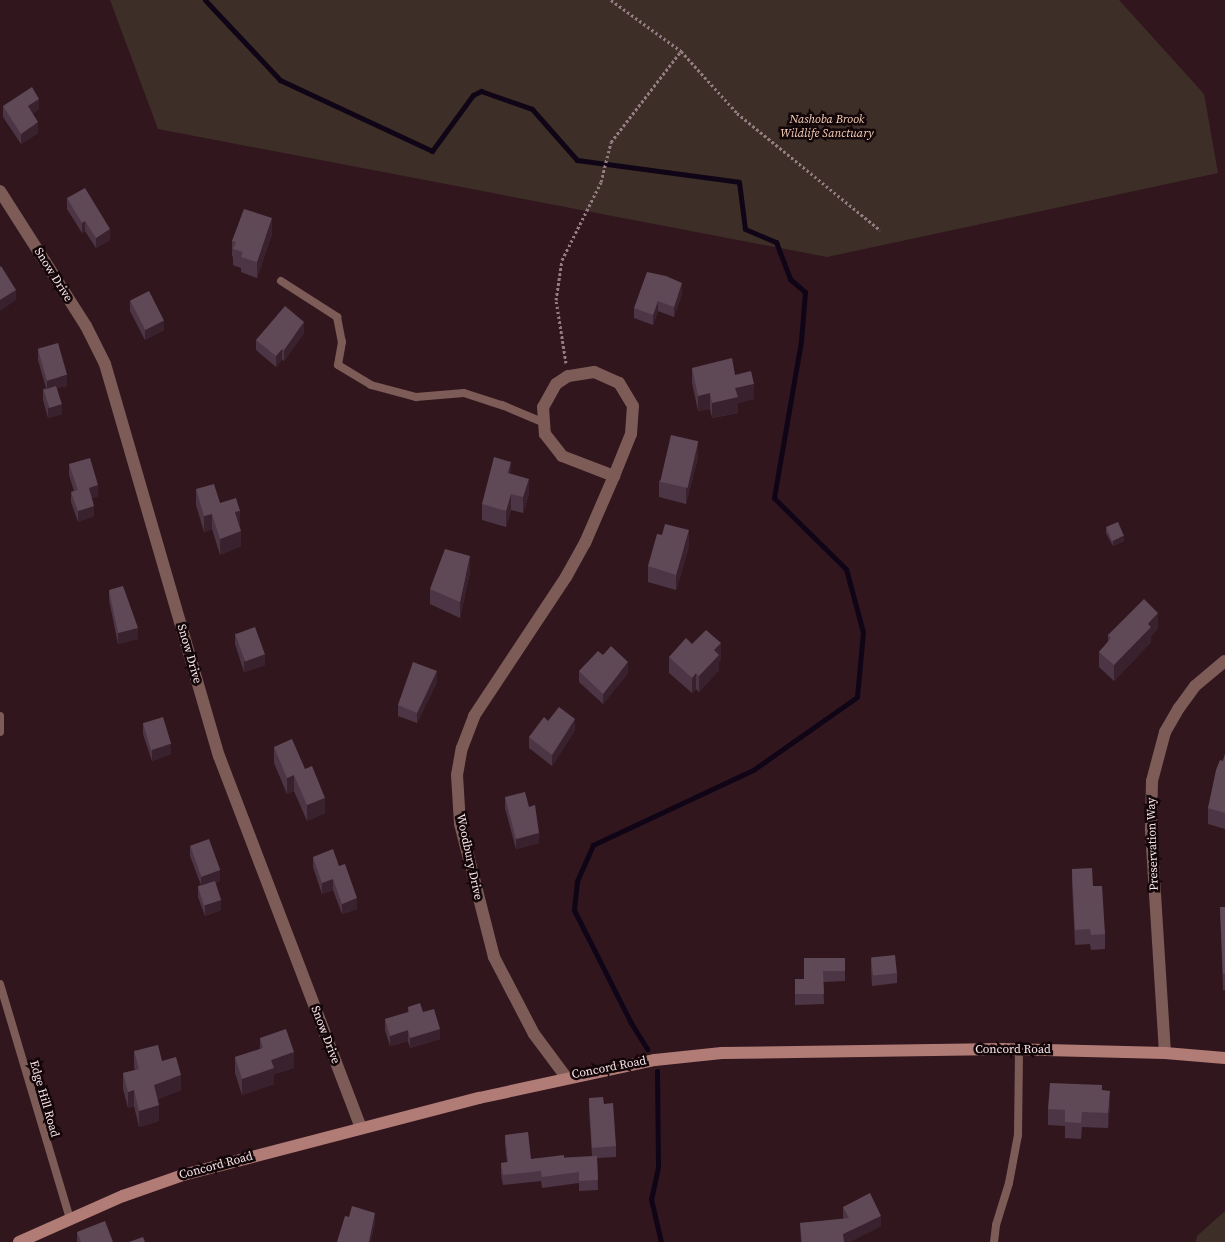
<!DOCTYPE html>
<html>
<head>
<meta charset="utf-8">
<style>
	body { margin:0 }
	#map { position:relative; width:1225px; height:1242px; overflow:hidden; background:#32161e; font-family:"Source Serif 4",serif }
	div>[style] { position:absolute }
	.green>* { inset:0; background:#3d2f27 }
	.stream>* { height:5px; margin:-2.5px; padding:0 2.5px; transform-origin:2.5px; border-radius:2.5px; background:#100516 }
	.path>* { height:3px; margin-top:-1.5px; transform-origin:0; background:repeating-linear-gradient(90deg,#957c83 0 2.5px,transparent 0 5px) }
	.lane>* { height:8px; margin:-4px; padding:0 4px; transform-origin:4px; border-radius:4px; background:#7d5b57 }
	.street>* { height:12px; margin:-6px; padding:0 6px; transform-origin:6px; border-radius:6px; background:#7d5b57 }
	.secondary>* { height:12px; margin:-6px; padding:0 6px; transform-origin:6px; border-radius:6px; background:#b27c76 }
	.wall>* { inset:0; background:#4c3645 }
	.shaded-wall>* { inset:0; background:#3a212e }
	.building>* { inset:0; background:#5f4957; transform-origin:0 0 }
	span { translate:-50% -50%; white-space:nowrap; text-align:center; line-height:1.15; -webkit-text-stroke:5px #120609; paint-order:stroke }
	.park-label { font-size:12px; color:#fbd2ba; font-style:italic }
	.street-label { font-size:12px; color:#fbe6eb }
</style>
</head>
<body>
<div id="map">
	<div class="green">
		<div style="clip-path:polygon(110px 0,1119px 0,1204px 94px,1218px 173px,827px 257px,158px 129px)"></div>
		<div style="clip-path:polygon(1225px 1211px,1225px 1242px,1196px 1242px,1197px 1236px)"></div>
	</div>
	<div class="stream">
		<div style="left:205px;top:0;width:110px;rotate:46.8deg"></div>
		<div style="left:280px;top:80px;width:168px;rotate:25deg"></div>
		<div style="left:432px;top:151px;width:69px;rotate:-53.8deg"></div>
		<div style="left:473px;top:95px;width:9px;rotate:-27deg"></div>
		<div style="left:481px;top:91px;width:54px;rotate:19.4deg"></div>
		<div style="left:532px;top:109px;width:68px;rotate:48.6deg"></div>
		<div style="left:577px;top:160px;width:163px;rotate:7.7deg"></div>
		<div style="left:739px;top:182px;width:47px;rotate:82.7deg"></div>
		<div style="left:745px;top:229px;width:34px;rotate:23deg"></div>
		<div style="left:776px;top:242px;width:40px;rotate:69deg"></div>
		<div style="left:790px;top:279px;width:20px;rotate:41deg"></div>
		<div style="left:805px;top:292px;width:49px;rotate:94.7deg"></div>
		<div style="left:801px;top:341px;width:159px;rotate:99.8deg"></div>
		<div style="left:774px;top:498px;width:101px;rotate:44.6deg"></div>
		<div style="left:846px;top:569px;width:65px;rotate:74.9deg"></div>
		<div style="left:863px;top:632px;width:65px;rotate:95.3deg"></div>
		<div style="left:857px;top:697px;width:127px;rotate:144.9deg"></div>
		<div style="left:753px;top:770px;width:177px;rotate:154.9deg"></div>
		<div style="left:593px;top:845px;width:39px;rotate:114deg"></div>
		<div style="left:577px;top:881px;width:29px;rotate:96deg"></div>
		<div style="left:574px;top:910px;width:127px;rotate:63.2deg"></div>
		<div style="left:631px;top:1023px;width:31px;rotate:58deg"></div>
		<div style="left:657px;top:1071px;width:96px;rotate:89.4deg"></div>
		<div style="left:658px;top:1167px;width:33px;rotate:102deg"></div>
		<div style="left:651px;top:1199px;width:44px;rotate:76.9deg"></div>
	</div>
	<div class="path">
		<div style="left:611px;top:0;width:87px;rotate:36.1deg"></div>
		<div style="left:681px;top:51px;width:84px;rotate:47.9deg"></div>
		<div style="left:737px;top:113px;width:185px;rotate:39.3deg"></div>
		<div style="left:566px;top:363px;width:64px;rotate:-99deg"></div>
		<div style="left:556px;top:300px;width:40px;rotate:-81.5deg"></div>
		<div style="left:562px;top:260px;width:87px;rotate:-63.4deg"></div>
		<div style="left:601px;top:182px;width:41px;rotate:-76deg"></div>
		<div style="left:611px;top:142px;width:115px;rotate:-52.4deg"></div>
	</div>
	<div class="lane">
		<div style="left:281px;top:281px;width:67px;rotate:32.7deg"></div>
		<div style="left:337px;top:317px;width:25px;rotate:79deg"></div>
		<div style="left:342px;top:342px;width:23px;rotate:100deg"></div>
		<div style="left:338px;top:365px;width:39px;rotate:31deg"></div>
		<div style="left:371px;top:385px;width:47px;rotate:14.9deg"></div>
		<div style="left:416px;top:397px;width:48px;rotate:-4.8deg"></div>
		<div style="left:464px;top:393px;width:40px;rotate:18deg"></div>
		<div style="left:502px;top:405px;width:43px;rotate:23deg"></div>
		<div style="left:0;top:716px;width:16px;rotate:90deg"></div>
		<div style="left:0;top:984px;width:245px;rotate:73.4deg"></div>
		<div style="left:994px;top:1242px;width:17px;rotate:-83deg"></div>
		<div style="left:996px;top:1225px;width:44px;rotate:-72.8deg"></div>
		<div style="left:1009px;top:1183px;width:49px;rotate:-79.4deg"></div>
		<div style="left:1018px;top:1135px;width:85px;rotate:-89.3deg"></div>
	</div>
	<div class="street">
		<div style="left:0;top:191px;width:160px;rotate:57.5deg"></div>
		<div style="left:86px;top:326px;width:42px;rotate:63.4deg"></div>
		<div style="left:105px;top:364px;width:408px;rotate:73.8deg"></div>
		<div style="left:219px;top:756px;width:398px;rotate:69.1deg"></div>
		<div style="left:1165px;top:1053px;width:225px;rotate:-93.6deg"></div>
		<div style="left:1151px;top:828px;width:47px;rotate:-88.8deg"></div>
		<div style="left:1152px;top:781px;width:51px;rotate:-75.1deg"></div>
		<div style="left:1165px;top:732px;width:28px;rotate:-60deg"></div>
		<div style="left:1179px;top:708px;width:27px;rotate:-54deg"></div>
		<div style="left:1195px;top:686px;width:39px;rotate:-40deg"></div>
		<div style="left:566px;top:1077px;width:54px;rotate:-126.7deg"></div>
		<div style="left:534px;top:1034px;width:87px;rotate:-117.5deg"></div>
		<div style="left:494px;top:957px;width:137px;rotate:-104.3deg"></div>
		<div style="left:460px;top:824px;width:49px;rotate:-93.5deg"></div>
		<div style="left:457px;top:775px;width:27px;rotate:-80deg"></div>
		<div style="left:462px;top:748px;width:34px;rotate:-69deg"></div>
		<div style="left:474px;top:716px;width:167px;rotate:-56.5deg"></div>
		<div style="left:566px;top:577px;width:39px;rotate:-61deg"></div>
		<div style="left:585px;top:543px;width:73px;rotate:-66.6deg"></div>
		<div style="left:614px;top:476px;width:45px;rotate:-68deg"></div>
		<div style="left:631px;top:434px;width:28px;rotate:-86deg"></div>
		<div style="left:633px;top:406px;width:27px;rotate:-121deg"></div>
		<div style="left:619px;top:383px;width:27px;rotate:-156deg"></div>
		<div style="left:594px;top:372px;width:26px;rotate:171deg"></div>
		<div style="left:568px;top:376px;width:14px;rotate:146deg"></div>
		<div style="left:556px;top:384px;width:26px;rotate:119deg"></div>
		<div style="left:543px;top:407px;width:27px;rotate:86deg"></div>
		<div style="left:545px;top:434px;width:28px;rotate:52deg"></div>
		<div style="left:562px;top:456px;width:56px;rotate:21deg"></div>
	</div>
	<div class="secondary">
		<div style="left:19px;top:1242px;width:114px;rotate:-23.9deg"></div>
		<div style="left:123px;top:1196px;width:64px;rotate:-19.3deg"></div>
		<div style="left:183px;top:1175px;width:306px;rotate:-14.6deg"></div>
		<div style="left:479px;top:1098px;width:180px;rotate:-12.2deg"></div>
		<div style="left:655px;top:1060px;width:67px;rotate:-6deg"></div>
		<div style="left:722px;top:1053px;width:280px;rotate:-0.8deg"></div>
		<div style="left:1002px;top:1049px;width:163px;rotate:1.4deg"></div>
		<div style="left:1165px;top:1053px;width:60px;rotate:4.8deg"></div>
	</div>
	<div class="wall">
		<div style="clip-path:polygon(3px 106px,39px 109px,32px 114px,38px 133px,21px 144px,3px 117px)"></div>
		<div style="clip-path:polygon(67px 198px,110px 240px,96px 248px,85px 231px,82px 233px,67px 209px)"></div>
		<div style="clip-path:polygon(272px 234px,257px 278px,241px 272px,241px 268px,233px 265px,233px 257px,232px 256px,232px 241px)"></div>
		<div style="clip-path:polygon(682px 294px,674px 317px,658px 311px,653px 325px,634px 318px,634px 308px)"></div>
		<div style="clip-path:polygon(130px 300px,164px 330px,145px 340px,130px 311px)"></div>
		<div style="clip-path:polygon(304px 333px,284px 361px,282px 359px,276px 367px,256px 350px,256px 340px)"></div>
		<div style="clip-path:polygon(38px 349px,67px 386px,57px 388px,62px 414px,48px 418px,43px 400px,43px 389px,46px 388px,38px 360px)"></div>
		<div style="clip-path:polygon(692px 368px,735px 375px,754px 399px,738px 403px,738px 413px,712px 418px,710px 409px,698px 411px,692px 383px)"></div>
		<div style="clip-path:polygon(698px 457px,686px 504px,659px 497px,659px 481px)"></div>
		<div style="clip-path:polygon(69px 464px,98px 496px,92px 498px,94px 516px,78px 522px,71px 502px,71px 492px,74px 491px,69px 475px)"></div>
		<div style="clip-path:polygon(511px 474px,529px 494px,523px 513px,511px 510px,506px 527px,482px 520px,482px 504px)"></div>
		<div style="clip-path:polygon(196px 489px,220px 503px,239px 526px,241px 546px,220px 555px,212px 529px,204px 532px,196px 505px)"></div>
		<div style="clip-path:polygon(1106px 528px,1124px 541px,1113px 546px,1106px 533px)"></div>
		<div style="clip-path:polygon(689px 546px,676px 590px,648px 582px,648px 566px)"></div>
		<div style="clip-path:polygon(470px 572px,460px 618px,430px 604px,430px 589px)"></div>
		<div style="clip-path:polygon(109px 590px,138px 639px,118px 644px,109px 600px)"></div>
		<div style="clip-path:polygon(1158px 628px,1151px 636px,1151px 642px,1114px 681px,1099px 667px,1099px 652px,1108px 642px,1108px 635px)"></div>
		<div style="clip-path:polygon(235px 633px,265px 665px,244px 672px,235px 644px)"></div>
		<div style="clip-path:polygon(692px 644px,721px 659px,719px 661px,719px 670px,699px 692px,696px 689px,692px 693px,669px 673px,669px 657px)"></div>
		<div style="clip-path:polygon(579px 671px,628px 673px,603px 704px,579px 682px)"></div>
		<div style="clip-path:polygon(437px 682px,417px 723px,398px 716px,398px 705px)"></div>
		<div style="clip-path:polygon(548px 721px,575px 730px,552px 766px,529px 748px,529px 737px)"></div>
		<div style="clip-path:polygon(143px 724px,171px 754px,152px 761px,143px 734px)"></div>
		<div style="clip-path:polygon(274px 747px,325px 813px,307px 821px,294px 791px,287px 794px,274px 763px)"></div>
		<div style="clip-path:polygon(1225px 754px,1225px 829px,1208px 824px,1208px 808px)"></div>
		<div style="clip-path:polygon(505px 797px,539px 843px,516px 849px,505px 808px)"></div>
		<div style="clip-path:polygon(190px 846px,220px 881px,215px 883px,221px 910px,205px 916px,198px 897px,198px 886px,201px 885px,190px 856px)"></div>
		<div style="clip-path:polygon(313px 857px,339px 866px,357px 909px,342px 914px,333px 890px,322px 894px,313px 867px)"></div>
		<div style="clip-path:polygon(1072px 869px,1093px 886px,1105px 934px,1105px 949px,1091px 950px,1090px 944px,1075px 945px,1072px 884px)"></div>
		<div style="clip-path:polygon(1220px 907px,1225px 907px,1225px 990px,1223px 990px)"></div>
		<div style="clip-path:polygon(845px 958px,845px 981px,823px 982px,824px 1004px,795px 1005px,795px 979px,804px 979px)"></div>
		<div style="clip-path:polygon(871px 958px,897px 973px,897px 983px,872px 986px,871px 968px)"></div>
		<div style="clip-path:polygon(408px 1007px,423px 1012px,440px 1039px,410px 1048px,408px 1041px,390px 1046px,385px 1030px,385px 1019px,408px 1012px)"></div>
		<div style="clip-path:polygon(260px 1038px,294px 1068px,274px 1074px,274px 1084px,242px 1095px,235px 1073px,235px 1057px,260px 1049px)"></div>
		<div style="clip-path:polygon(134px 1051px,162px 1061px,181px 1090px,158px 1099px,159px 1121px,139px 1127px,134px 1106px,128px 1108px,123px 1089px,123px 1073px,135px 1070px,134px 1067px)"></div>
		<div style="clip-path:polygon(1102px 1090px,1110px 1106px,1108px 1128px,1082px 1127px,1081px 1139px,1065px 1138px,1065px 1126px,1048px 1125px,1048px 1109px)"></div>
		<div style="clip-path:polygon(589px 1098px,604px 1104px,616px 1146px,616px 1157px,597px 1158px,598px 1190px,579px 1191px,579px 1183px,542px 1188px,541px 1181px,503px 1185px,501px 1174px,501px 1163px,507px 1162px,505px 1145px,505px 1135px,531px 1159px,592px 1156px,589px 1109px)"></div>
		<div style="clip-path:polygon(843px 1207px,881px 1226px,849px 1242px,801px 1242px,800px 1223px,844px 1219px,843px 1217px)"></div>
		<div style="clip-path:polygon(77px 1232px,113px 1242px,77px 1242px)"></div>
	</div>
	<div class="shaded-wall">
		<div style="clip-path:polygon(39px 99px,39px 109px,28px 117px,28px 106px)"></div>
		<div style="clip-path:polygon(38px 122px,38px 133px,21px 144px,21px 134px)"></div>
		<div style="clip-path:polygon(272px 218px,272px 234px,257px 278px,257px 262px)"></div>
		<div style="clip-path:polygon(85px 221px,85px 231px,82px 233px,82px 223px)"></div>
		<div style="clip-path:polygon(110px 229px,110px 240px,96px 248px,96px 238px)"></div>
		<div style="clip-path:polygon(682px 283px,682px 294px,674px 317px,674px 307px)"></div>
		<div style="clip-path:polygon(16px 290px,16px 300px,0 311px,0 300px)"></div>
		<div style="clip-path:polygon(658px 301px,658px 311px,653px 325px,653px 315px)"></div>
		<div style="clip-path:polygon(164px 320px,164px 330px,145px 340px,145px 330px)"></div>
		<div style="clip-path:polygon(304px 322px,304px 333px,284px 361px,284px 350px)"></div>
		<div style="clip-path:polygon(282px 349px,282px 359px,276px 367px,276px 356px)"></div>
		<div style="clip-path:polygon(67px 375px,67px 386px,47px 391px,47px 381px)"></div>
		<div style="clip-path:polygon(754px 384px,754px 399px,738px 403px,738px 413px,712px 418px,712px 403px,735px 388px)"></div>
		<div style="clip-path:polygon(710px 393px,710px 409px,698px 411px,698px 396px)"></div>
		<div style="clip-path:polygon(62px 404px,62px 414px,48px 418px,48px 408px)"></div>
		<div style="clip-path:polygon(698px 441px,698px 457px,686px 504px,686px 488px)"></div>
		<div style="clip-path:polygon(511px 462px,511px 478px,508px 473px)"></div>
		<div style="clip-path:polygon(529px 479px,529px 494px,523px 513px,523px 497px)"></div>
		<div style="clip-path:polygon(98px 485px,98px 496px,89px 499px,89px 488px)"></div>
		<div style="clip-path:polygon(511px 494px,511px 510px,506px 527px,506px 511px)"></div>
		<div style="clip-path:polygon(94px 506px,94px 516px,78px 522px,78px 511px)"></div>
		<div style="clip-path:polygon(240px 511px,240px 526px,235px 512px)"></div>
		<div style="clip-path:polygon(212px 514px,212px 529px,204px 532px,204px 516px)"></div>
		<div style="clip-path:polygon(689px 530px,689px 546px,676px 590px,676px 575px)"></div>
		<div style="clip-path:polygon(241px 531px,241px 546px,220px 555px,220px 539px)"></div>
		<div style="clip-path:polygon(1124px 536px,1124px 541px,1113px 546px,1113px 541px)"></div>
		<div style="clip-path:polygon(470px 556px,470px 572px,460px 618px,460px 602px)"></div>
		<div style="clip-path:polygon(1158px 613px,1158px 628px,1151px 636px,1151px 642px,1114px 681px,1114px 665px)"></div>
		<div style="clip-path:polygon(138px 628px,138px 639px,118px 644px,118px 633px)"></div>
		<div style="clip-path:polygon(721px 643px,721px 659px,719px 661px,719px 670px,699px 692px,699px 676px,714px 650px)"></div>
		<div style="clip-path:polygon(265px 654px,265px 665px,244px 672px,244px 661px)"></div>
		<div style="clip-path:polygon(628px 662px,628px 673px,603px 704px,603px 694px)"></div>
		<div style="clip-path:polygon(437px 671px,437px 682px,417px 723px,417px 713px)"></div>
		<div style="clip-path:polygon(696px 673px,696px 689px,692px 693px,692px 678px)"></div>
		<div style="clip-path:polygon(575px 719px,575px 730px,552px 766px,552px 755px)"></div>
		<div style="clip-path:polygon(171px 744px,171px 754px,152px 761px,152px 750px)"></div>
		<div style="clip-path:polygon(294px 775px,294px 791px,287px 794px,287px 778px)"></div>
		<div style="clip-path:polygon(325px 798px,325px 813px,307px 821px,307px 805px)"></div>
		<div style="clip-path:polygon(539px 833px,539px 843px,516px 849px,516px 839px)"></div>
		<div style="clip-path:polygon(220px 870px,220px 881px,201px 888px,201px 877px)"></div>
		<div style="clip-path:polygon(333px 879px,333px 890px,322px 894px,322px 883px)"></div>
		<div style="clip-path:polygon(357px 898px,357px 909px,342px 914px,342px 904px)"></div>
		<div style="clip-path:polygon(221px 900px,221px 910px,205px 916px,205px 905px)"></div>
		<div style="clip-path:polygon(440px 1029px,440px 1039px,410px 1048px,410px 1038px)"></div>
		<div style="clip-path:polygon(408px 1030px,408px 1041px,390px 1046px,390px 1036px)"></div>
		<div style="clip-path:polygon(294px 1052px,294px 1068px,274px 1074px,274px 1084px,242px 1095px,242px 1079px,271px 1060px)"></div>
		<div style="clip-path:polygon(181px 1075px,181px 1090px,154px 1101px,154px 1085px)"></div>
		<div style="clip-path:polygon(134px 1090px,134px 1106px,128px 1108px,128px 1092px)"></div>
		<div style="clip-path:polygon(1110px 1091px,1110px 1106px,1108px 1128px,1108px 1113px)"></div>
		<div style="clip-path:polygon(159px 1105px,159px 1121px,139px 1127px,139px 1111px)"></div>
		<div style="clip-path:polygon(375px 1213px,375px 1223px,371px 1242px,369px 1242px)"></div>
		<div style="clip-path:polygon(881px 1216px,881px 1226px,849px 1242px,843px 1242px,843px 1234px)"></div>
	</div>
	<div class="building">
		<div style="clip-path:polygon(32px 87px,39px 99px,28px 106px,38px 122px,21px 134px,3px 106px)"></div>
		<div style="clip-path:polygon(85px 188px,110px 229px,96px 238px,85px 221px,82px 223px,67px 198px)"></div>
		<div style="clip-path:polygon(244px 209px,272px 218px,257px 262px,241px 257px,243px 252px,233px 249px,236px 242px,232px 241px)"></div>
		<div style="clip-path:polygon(1px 266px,16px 290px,0 300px,0 267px)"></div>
		<div style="clip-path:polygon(647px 272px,666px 276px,682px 283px,674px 307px,658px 301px,653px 315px,634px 308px)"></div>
		<div style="left:149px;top:291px;width:33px;height:21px;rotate:63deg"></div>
		<div style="clip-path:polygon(285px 306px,304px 322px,284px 350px,282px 349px,276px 356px,256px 340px)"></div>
		<div style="left:58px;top:343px;width:33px;height:21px;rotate:74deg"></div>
		<div style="clip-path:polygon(732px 358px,735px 375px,751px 371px,754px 384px,735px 388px,738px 397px,712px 403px,710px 393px,698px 396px,692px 368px)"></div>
		<div style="left:56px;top:386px;width:19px;height:13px;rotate:72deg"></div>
		<div style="left:671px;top:435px;width:28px;height:48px;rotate:13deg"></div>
		<div style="clip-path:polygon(494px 457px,511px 462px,508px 473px,529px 479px,523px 497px,511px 494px,506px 511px,482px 504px)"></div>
		<div style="clip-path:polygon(90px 458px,98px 485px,89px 488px,94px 506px,78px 511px,71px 492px,78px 490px,69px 464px)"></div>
		<div style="clip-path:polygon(214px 484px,220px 503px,236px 498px,240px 511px,235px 512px,241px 531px,220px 539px,212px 514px,204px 516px,196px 489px)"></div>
		<div style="left:1118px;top:522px;width:15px;height:13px;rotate:67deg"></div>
		<div style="clip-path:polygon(665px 524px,689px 530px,676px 575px,648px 566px,657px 534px,662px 535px)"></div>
		<div style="clip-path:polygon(445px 549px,470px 556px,460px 602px,430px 589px)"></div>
		<div style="clip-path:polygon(123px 586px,138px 628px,118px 633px,109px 590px)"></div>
		<div style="clip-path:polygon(1144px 599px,1158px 613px,1148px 624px,1151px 627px,1114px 665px,1099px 652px,1111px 638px,1108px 635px)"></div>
		<div style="left:255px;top:627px;width:29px;height:21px;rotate:70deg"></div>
		<div style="clip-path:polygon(706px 630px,721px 643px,714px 650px,719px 655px,699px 676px,696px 673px,692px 678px,669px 657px,686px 638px,692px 644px)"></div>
		<div style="clip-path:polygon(611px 646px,628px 662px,603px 694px,579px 671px,598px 651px,603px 655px)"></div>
		<div style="clip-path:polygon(413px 662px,437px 671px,417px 713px,398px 705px)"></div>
		<div style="clip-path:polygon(559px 707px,575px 719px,552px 755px,529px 737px,544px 717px,548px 721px)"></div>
		<div style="left:163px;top:717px;width:28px;height:21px;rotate:73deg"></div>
		<div style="clip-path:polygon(292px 739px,305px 769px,312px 766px,325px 798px,307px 805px,294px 775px,287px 778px,274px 747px)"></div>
		<div style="clip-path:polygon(1225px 754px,1225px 813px,1208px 808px,1216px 770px,1220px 760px,1223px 761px)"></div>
		<div style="clip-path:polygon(525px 792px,529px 807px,535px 805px,539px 833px,516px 839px,505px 797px)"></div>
		<div style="left:209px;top:839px;width:33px;height:20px;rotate:70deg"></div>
		<div style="clip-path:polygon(333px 849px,339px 866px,345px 864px,357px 898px,342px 904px,333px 879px,322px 883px,313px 857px)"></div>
		<div style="clip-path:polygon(1092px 868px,1093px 886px,1102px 886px,1105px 934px,1091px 935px,1090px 929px,1075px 930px,1072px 869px)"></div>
		<div style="left:215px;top:881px;width:20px;height:18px;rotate:72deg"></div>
		<div style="clip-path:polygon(1220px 907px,1225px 907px,1225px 974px,1223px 974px)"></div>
		<div style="left:895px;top:955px;width:18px;height:24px;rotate:84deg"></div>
		<div style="clip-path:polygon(804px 958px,845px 958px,845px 971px,823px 971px,824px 994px,795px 994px,795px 979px,804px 979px)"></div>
		<div style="clip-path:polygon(420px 1003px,423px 1012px,434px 1009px,440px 1029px,410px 1038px,408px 1030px,390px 1036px,385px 1019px,409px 1012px,408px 1007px)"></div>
		<div style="clip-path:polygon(286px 1029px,294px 1052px,271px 1060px,274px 1068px,242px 1079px,235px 1057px,263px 1048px,260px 1038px)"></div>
		<div style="clip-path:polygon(158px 1045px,162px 1061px,176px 1057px,181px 1075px,154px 1085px,159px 1105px,139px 1111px,134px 1090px,128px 1092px,123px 1073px,139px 1069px,134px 1051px)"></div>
		<div style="clip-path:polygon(1050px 1083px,1102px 1085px,1102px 1090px,1110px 1091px,1108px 1113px,1082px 1112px,1081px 1123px,1065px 1122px,1065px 1110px,1048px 1109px)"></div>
		<div style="clip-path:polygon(603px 1097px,604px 1104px,613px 1103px,616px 1146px,592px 1148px,589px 1098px)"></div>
		<div style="clip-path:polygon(528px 1132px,531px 1159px,564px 1155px,564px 1158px,597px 1156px,598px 1180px,579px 1181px,579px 1172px,542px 1177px,541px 1171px,503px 1175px,501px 1163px,508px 1162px,505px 1135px)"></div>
		<div style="clip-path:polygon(870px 1193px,881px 1216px,843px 1234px,844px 1242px,802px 1242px,800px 1223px,849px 1218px,843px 1207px)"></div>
		<div style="clip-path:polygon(352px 1206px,375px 1213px,369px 1242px,337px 1242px,345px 1216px,349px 1217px)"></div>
		<div style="clip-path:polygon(105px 1221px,113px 1242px,81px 1242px,77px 1232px)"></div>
		<div style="clip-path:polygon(143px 1237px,145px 1242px,129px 1242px)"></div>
	</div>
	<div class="park-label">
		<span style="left:827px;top:127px">Nashoba Brook<br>Wildlife Sanctuary</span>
	</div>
	<div class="street-label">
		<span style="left:53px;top:275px;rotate:58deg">Snow Drive</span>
		<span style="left:189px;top:654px;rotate:74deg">Snow Drive</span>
		<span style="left:1153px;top:844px;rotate:-92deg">Preservation Way</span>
		<span style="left:469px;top:857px;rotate:78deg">Woodbury Drive</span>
		<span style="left:325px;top:1035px;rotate:69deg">Snow Drive</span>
		<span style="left:1013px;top:1050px">Concord Road</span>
		<span style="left:609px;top:1068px;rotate:-11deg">Concord Road</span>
		<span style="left:44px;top:1099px;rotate:74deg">Edge Hill Road</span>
		<span style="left:216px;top:1166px;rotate:-15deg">Concord Road</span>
	</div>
</div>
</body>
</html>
